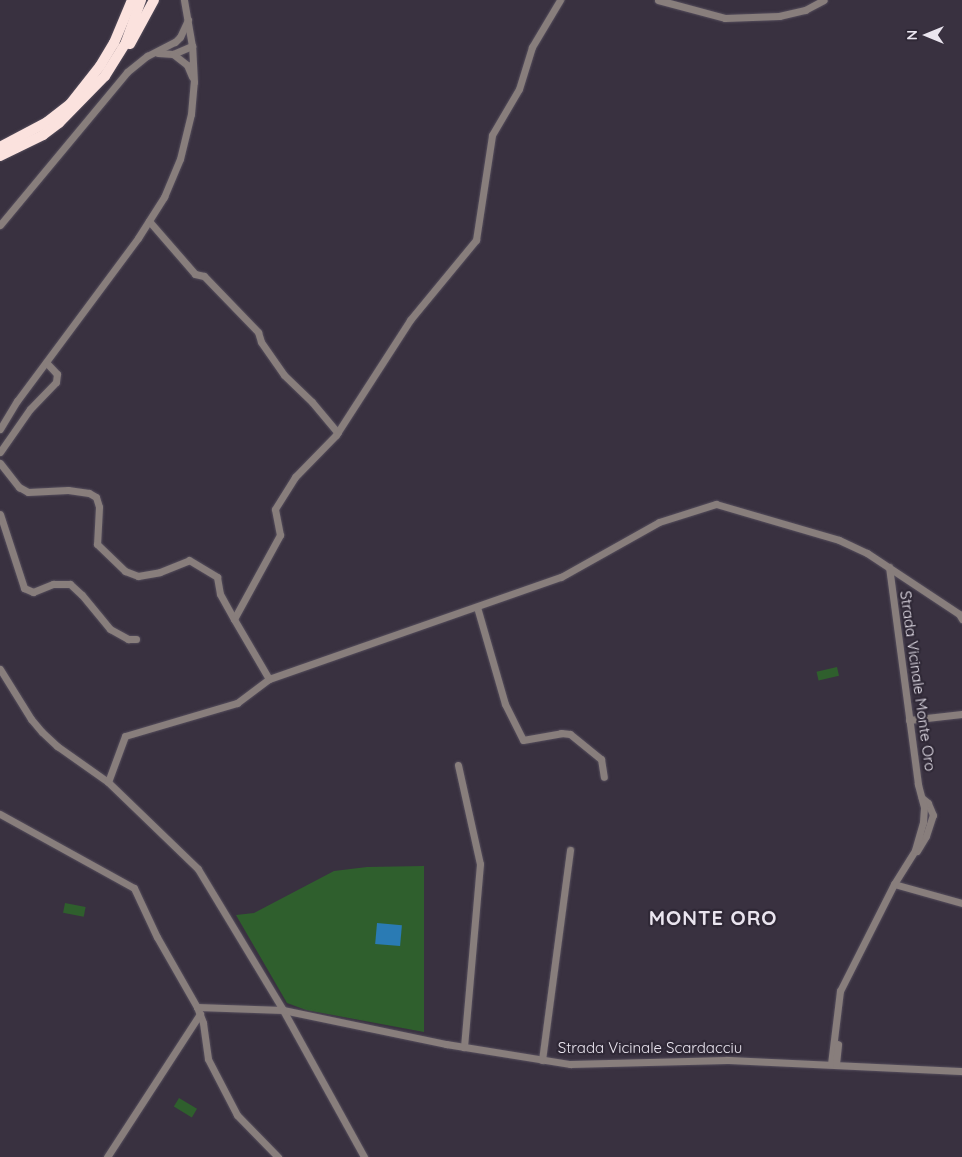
<!DOCTYPE html>
<html>
<head>
<meta charset="utf-8">
<style>
	body { margin:0 }
	#map { position:relative; width:962px; height:1157px; overflow:hidden; background:#393140; font-family:Quicksand,sans-serif }
	div>[style] { position:absolute }
	.green>* { inset:0; background:#2f5f2d; transform-origin:0 0 }
	.water>* { inset:0; background:#2a7bb4; transform-origin:0 0 }
	.roads { filter:drop-shadow(0 0 1px #554e5c) drop-shadow(0 0 1px #554e5c) }
	.minor>* { height:7px; margin:-3.5px; padding:0 3.5px; transform-origin:3.5px; border-radius:3.5px; background:#887e7c }
	.highway>* { height:10px; margin:-5px; padding:0 5px; transform-origin:5px; border-radius:5px; background:#fbe2de }
	span { translate:-50% -50%; white-space:nowrap; text-align:center; line-height:1.15; -webkit-text-stroke:4.5px #2f2836; paint-order:stroke }
	.street-label { font-size:15px; color:#eae5ef }
	.district-label { font-size:20px; color:#eae5ef; font-weight:700; letter-spacing:1px }
	.north { position:absolute; left:902px; top:10px; width:50px; height:50px; -webkit-text-stroke:4px #2f2836; paint-order:stroke; rotate:270deg; font-size:14px; font-weight:700; line-height:20px; text-align:center; color:#eae5ef }
	.north::after { content:''; display:block; margin:auto; width:18px; height:22px; background:#eae5ef; clip-path:polygon(50% 0,100% 100%,50% 72%,0 100%) }
</style>
</head>
<body>
<div id="map">
	<div class="green">
		<div style="left:837px;top:667px;width:9px;height:21px;rotate:77deg"></div>
		<div style="clip-path:polygon(424px 866px,424px 1032px,306px 1010px,287px 1003px,236px 915px,254px 913px,334px 871px,367px 867px)"></div>
		<div style="left:65px;top:903px;width:21px;height:10px;rotate:11deg"></div>
		<div style="left:179px;top:1098px;width:21px;height:10px;rotate:31deg"></div>
	</div>
	<div class="water">
		<div style="left:377px;top:923px;width:25px;height:21px;rotate:5deg"></div>
	</div>
	<div class="roads">
		<div class="minor">
			<div style="left:658px;top:0;width:69px;rotate:15deg"></div>
			<div style="left:725px;top:18px;width:54px;rotate:-2.1deg"></div>
			<div style="left:779px;top:16px;width:27px;rotate:-13deg"></div>
			<div style="left:805px;top:10px;width:21px;rotate:-28deg"></div>
			<div style="left:158px;top:53px;width:15px;rotate:4deg"></div>
			<div style="left:173px;top:54px;width:21px;rotate:-23deg"></div>
			<div style="left:173px;top:54px;width:18px;rotate:38deg"></div>
			<div style="left:187px;top:65px;width:13px;rotate:67deg"></div>
			<div style="left:149px;top:221px;width:70px;rotate:49deg"></div>
			<div style="left:195px;top:274px;width:9px;rotate:13deg"></div>
			<div style="left:204px;top:276px;width:78px;rotate:46deg"></div>
			<div style="left:258px;top:332px;width:10px;rotate:73deg"></div>
			<div style="left:261px;top:342px;width:40px;rotate:55.1deg"></div>
			<div style="left:284px;top:375px;width:39px;rotate:44deg"></div>
			<div style="left:312px;top:402px;width:40px;rotate:50deg"></div>
			<div style="left:0;top:225px;width:199px;rotate:-50.3deg"></div>
			<div style="left:127px;top:72px;width:26px;rotate:-39deg"></div>
			<div style="left:147px;top:56px;width:31px;rotate:-27deg"></div>
			<div style="left:175px;top:42px;width:7px;rotate:-45deg"></div>
			<div style="left:180px;top:37px;width:19px;rotate:-65deg"></div>
			<div style="left:0;top:429px;width:33px;rotate:-59deg"></div>
			<div style="left:17px;top:401px;width:203px;rotate:-53.4deg"></div>
			<div style="left:138px;top:238px;width:49px;rotate:-57.6deg"></div>
			<div style="left:164px;top:197px;width:41px;rotate:-67.2deg"></div>
			<div style="left:180px;top:159px;width:46px;rotate:-76.3deg"></div>
			<div style="left:191px;top:114px;width:32px;rotate:-85deg"></div>
			<div style="left:194px;top:82px;width:36px;rotate:-93deg"></div>
			<div style="left:192px;top:46px;width:47px;rotate:-99.9deg"></div>
			<div style="left:0;top:452px;width:52px;rotate:-55.1deg"></div>
			<div style="left:30px;top:409px;width:37px;rotate:-46deg"></div>
			<div style="left:56px;top:382px;width:8px;rotate:-83deg"></div>
			<div style="left:57px;top:374px;width:16px;rotate:-133deg"></div>
			<div style="left:0;top:463px;width:31px;rotate:52deg"></div>
			<div style="left:19px;top:487px;width:10px;rotate:29deg"></div>
			<div style="left:28px;top:492px;width:40px;rotate:-2.9deg"></div>
			<div style="left:68px;top:490px;width:21px;rotate:8deg"></div>
			<div style="left:89px;top:493px;width:8px;rotate:30deg"></div>
			<div style="left:96px;top:497px;width:10px;rotate:73deg"></div>
			<div style="left:99px;top:507px;width:37px;rotate:93deg"></div>
			<div style="left:97px;top:544px;width:39px;rotate:44deg"></div>
			<div style="left:125px;top:571px;width:14px;rotate:21deg"></div>
			<div style="left:138px;top:576px;width:22px;rotate:-10deg"></div>
			<div style="left:160px;top:572px;width:31px;rotate:-22deg"></div>
			<div style="left:189px;top:560px;width:33px;rotate:31deg"></div>
			<div style="left:217px;top:577px;width:17px;rotate:80deg"></div>
			<div style="left:220px;top:594px;width:29px;rotate:61deg"></div>
			<div style="left:0;top:514px;width:78px;rotate:72deg"></div>
			<div style="left:24px;top:588px;width:10px;rotate:24deg"></div>
			<div style="left:33px;top:592px;width:22px;rotate:-22deg"></div>
			<div style="left:53px;top:584px;width:17px"></div>
			<div style="left:70px;top:584px;width:16px;rotate:43deg"></div>
			<div style="left:82px;top:595px;width:44px;rotate:50.5deg"></div>
			<div style="left:110px;top:629px;width:21px;rotate:29deg"></div>
			<div style="left:128px;top:639px;width:8px"></div>
			<div style="left:477px;top:607px;width:101px;rotate:73.9deg"></div>
			<div style="left:505px;top:704px;width:40px;rotate:63.4deg"></div>
			<div style="left:523px;top:740px;width:39px;rotate:-10deg"></div>
			<div style="left:561px;top:733px;width:9px;rotate:6deg"></div>
			<div style="left:570px;top:734px;width:40px;rotate:39deg"></div>
			<div style="left:601px;top:759px;width:18px;rotate:81deg"></div>
			<div style="left:0;top:669px;width:59px;rotate:58.2deg"></div>
			<div style="left:31px;top:719px;width:17px;rotate:50deg"></div>
			<div style="left:42px;top:732px;width:21px;rotate:43deg"></div>
			<div style="left:57px;top:746px;width:62px;rotate:35.2deg"></div>
			<div style="left:108px;top:782px;width:125px;rotate:44deg"></div>
			<div style="left:198px;top:869px;width:165px;rotate:58.9deg"></div>
			<div style="left:283px;top:1010px;width:168px;rotate:61.1deg"></div>
			<div style="left:269px;top:679px;width:69px;rotate:-120.3deg"></div>
			<div style="left:234px;top:619px;width:96px;rotate:-61.3deg"></div>
			<div style="left:280px;top:535px;width:26px;rotate:-101deg"></div>
			<div style="left:275px;top:509px;width:38px;rotate:-58deg"></div>
			<div style="left:295px;top:477px;width:59px;rotate:-45.7deg"></div>
			<div style="left:336px;top:435px;width:137px;rotate:-57.2deg"></div>
			<div style="left:410px;top:320px;width:104px;rotate:-50.5deg"></div>
			<div style="left:476px;top:240px;width:106px;rotate:-81.3deg"></div>
			<div style="left:492px;top:135px;width:53px;rotate:-59.6deg"></div>
			<div style="left:519px;top:89px;width:44px;rotate:-72.8deg"></div>
			<div style="left:532px;top:47px;width:55px;rotate:-59.2deg"></div>
			<div style="left:909px;top:720px;width:53px;rotate:-6.5deg"></div>
			<div style="left:458px;top:765px;width:101px;rotate:77.5deg"></div>
			<div style="left:480px;top:864px;width:184px;rotate:95deg"></div>
			<div style="left:108px;top:782px;width:49px;rotate:-69.7deg"></div>
			<div style="left:125px;top:736px;width:117px;rotate:-16.4deg"></div>
			<div style="left:237px;top:703px;width:40px;rotate:-37deg"></div>
			<div style="left:269px;top:679px;width:309px;rotate:-19.3deg"></div>
			<div style="left:561px;top:577px;width:112px;rotate:-29.3deg"></div>
			<div style="left:659px;top:522px;width:60px;rotate:-17.5deg"></div>
			<div style="left:716px;top:504px;width:128px;rotate:16.3deg"></div>
			<div style="left:839px;top:540px;width:31px;rotate:25deg"></div>
			<div style="left:867px;top:553px;width:110px;rotate:33.5deg"></div>
			<div style="left:959px;top:614px;width:6px;rotate:59deg"></div>
			<div style="left:0;top:814px;width:153px;rotate:28.9deg"></div>
			<div style="left:134px;top:888px;width:54px;rotate:64.9deg"></div>
			<div style="left:157px;top:937px;width:81px;rotate:60.3deg"></div>
			<div style="left:197px;top:1007px;width:17px;rotate:69deg"></div>
			<div style="left:203px;top:1023px;width:36px;rotate:82deg"></div>
			<div style="left:208px;top:1059px;width:63px;rotate:62.6deg"></div>
			<div style="left:237px;top:1115px;width:59px;rotate:45.7deg"></div>
			<div style="left:917px;top:851px;width:17px;rotate:-59deg"></div>
			<div style="left:926px;top:836px;width:22px;rotate:-72deg"></div>
			<div style="left:933px;top:815px;width:13px;rotate:-113deg"></div>
			<div style="left:928px;top:803px;width:8px;rotate:-140deg"></div>
			<div style="left:894px;top:884px;width:71px;rotate:15.6deg"></div>
			<div style="left:197px;top:1007px;width:86px;rotate:2deg"></div>
			<div style="left:283px;top:1010px;width:167px;rotate:11.8deg"></div>
			<div style="left:446px;top:1044px;width:126px;rotate:9.2deg"></div>
			<div style="left:570px;top:1064px;width:157px;rotate:-1.5deg"></div>
			<div style="left:727px;top:1060px;width:235px;rotate:2.7deg"></div>
			<div style="left:542px;top:1060px;width:212px;rotate:-82.4deg"></div>
			<div style="left:831px;top:1064px;width:74px;rotate:-83deg"></div>
			<div style="left:840px;top:991px;width:120px;rotate:-63.2deg"></div>
			<div style="left:894px;top:884px;width:40px;rotate:-58deg"></div>
			<div style="left:915px;top:850px;width:29px;rotate:-74deg"></div>
			<div style="left:923px;top:822px;width:15px;rotate:-86deg"></div>
			<div style="left:924px;top:807px;width:24px;rotate:-105deg"></div>
			<div style="left:918px;top:784px;width:219px;rotate:-97.6deg"></div>
			<div style="left:836px;top:1064px;width:20px;rotate:-84deg"></div>
			<div style="left:107px;top:1157px;width:171px;rotate:-57deg"></div>
		</div>
		<div class="highway">
			<div style="left:130px;top:44px;width:50px;rotate:-61.4deg"></div>
			<div style="left:0;top:147px;width:53px;rotate:-28deg"></div>
			<div style="left:47px;top:122px;width:29px;rotate:-38deg"></div>
			<div style="left:70px;top:104px;width:48px;rotate:-51.7deg"></div>
			<div style="left:100px;top:66px;width:27px;rotate:-59deg"></div>
			<div style="left:114px;top:43px;width:47px;rotate:-67.3deg"></div>
			<div style="left:0;top:156px;width:48px;rotate:-26deg"></div>
			<div style="left:43px;top:135px;width:20px;rotate:-37deg"></div>
			<div style="left:59px;top:123px;width:66px;rotate:-45.6deg"></div>
			<div style="left:105px;top:76px;width:40px;rotate:-58deg"></div>
			<div style="left:126px;top:42px;width:45px;rotate:-70.3deg"></div>
		</div>
	</div>
	<div class="street-label">
		<span style="left:918px;top:681px;rotate:82deg">Strada Vicinale Monte Oro</span>
		<span style="left:650px;top:1048px">Strada Vicinale Scardacciu</span>
	</div>
	<div class="district-label">
		<span style="left:713px;top:917px">MONTE ORO</span>
	</div>
	<div class="north">N</div>
</div>
</body>
</html>
